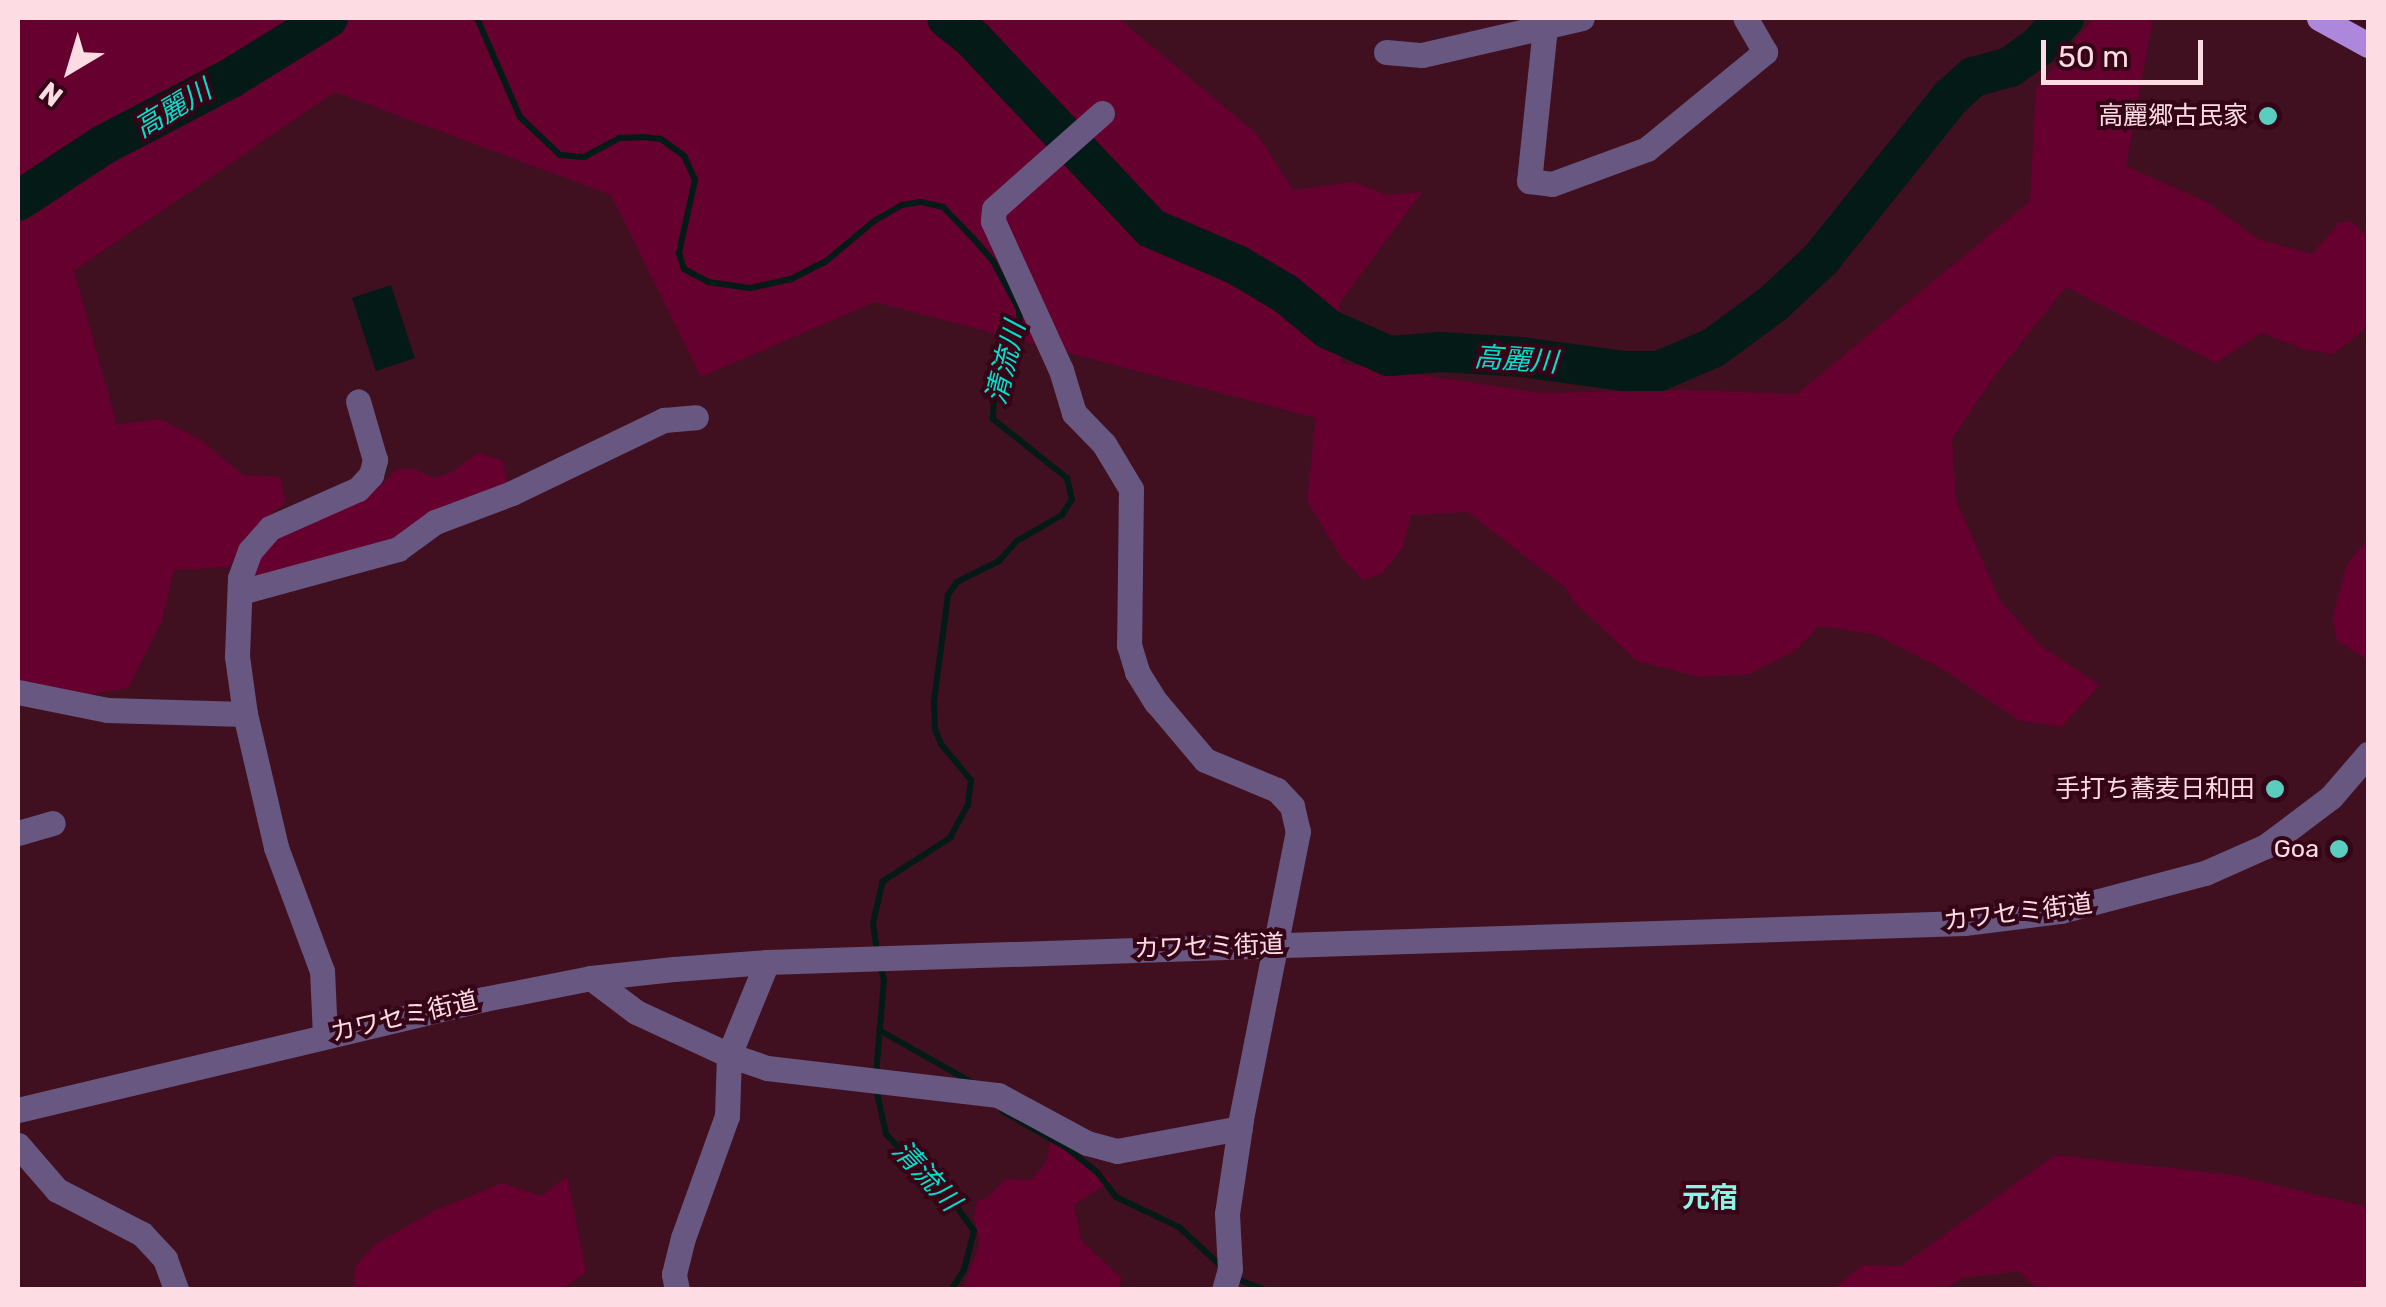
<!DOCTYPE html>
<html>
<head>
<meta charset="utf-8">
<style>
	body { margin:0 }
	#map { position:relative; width:2386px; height:1307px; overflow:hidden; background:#401020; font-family:Rubik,"Noto Sans JP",sans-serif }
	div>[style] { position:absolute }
	.green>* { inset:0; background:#66012f }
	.water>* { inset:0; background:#041a17; transform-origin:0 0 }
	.stream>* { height:6px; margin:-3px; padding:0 3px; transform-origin:3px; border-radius:3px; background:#041a17 }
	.river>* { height:40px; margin:-20px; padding:0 20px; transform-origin:20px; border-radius:20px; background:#041a17 }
	.minor>* { height:25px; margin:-12.5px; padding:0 12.5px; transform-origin:12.5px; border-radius:12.5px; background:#685780 }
	.major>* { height:25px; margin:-12.5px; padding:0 12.5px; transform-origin:12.5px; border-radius:12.5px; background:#ac87dc }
	.dots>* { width:28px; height:28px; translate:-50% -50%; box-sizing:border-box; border:5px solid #350517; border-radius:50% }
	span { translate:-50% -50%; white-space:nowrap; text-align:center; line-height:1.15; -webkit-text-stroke:8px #350517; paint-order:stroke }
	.poi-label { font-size:25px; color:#fddce3 }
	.right { translate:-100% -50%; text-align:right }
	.street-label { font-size:25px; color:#fddce3 }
	.water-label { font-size:28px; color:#02dfca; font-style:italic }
	.neighbourhood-label { font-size:28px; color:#8cf4e4; font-weight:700 }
	.frame { position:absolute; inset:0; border:20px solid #fddce3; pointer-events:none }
	.north { position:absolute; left:20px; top:20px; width:100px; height:100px; -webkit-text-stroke:8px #350517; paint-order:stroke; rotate:218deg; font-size:28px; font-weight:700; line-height:40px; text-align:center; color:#fddce3 }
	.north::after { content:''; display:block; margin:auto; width:35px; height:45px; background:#fddce3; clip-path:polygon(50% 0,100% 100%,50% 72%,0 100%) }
	.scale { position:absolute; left:2041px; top:40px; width:162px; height:45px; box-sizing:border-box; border:5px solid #fddce3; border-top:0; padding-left:12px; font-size:30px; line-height:35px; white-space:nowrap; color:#fddce3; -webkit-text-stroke:8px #350517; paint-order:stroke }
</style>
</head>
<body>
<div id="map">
	<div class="green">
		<div style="clip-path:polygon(18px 18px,1126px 18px,1123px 22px,1258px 135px,1293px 190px,1354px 182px,1387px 195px,1422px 192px,1339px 304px,1341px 363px,1541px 393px,1684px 390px,1797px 394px,2030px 201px,2036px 89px,2093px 18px,2153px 18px,2126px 166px,2207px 202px,2258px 239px,2312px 254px,2339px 223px,2350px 221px,2368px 236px,2368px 327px,2333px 354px,2307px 350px,2261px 333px,2216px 363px,2066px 287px,1994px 377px,1952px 439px,1956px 500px,2001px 602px,2041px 646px,2100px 685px,2061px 727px,2018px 720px,1946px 671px,1874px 634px,1819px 626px,1795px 651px,1749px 674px,1700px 677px,1637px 661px,1573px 601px,1566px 588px,1468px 512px,1411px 515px,1402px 549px,1381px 574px,1363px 580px,1341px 557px,1307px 501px,1316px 418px,875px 302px,701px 377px,611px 195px,335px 92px,74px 271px,117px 425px,160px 419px,201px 440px,243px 475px,280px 477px,286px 503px,261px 521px,229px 567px,174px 570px,162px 621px,128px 688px,52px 701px,18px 681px)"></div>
		<div style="clip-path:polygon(478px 453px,503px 461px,508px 486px,410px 533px,253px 578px,260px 552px,280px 532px,367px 499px,396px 470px,414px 469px,434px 478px,452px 472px)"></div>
		<div style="clip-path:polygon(2368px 538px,2368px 660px,2337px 641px,2333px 616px,2347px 565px)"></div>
		<div style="clip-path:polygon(1051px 1140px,1065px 1144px,1112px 1180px,1074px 1205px,1081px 1240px,1122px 1279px,1118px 1289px,962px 1290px,980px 1243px,974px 1216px,977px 1201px,987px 1198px,1006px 1179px,1031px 1180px,1046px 1163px)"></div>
		<div style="clip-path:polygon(2055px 1155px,2233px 1175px,2368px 1207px,2368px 1289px,2038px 1289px,2018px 1271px,1963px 1278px,1944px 1289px,1833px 1289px,1863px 1265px,1901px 1266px)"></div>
		<div style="clip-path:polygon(567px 1176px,586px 1272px,563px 1289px,354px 1289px,355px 1267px,375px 1244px,434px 1211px,502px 1183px,542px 1196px)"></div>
	</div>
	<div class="water">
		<div style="left:391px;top:285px;width:77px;height:41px;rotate:72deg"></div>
	</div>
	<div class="stream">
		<div style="left:477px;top:18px;width:108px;rotate:66.5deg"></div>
		<div style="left:520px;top:117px;width:55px;rotate:43.5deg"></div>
		<div style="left:560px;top:155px;width:24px;rotate:5deg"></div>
		<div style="left:584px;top:157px;width:40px;rotate:-28deg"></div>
		<div style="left:619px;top:138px;width:23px;rotate:-2deg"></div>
		<div style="left:642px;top:137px;width:19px;rotate:6deg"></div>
		<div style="left:661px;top:139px;width:29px;rotate:36deg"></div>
		<div style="left:684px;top:156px;width:26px;rotate:65deg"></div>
		<div style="left:695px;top:180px;width:75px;rotate:102.4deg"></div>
		<div style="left:679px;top:253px;width:17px;rotate:73deg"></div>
		<div style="left:684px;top:269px;width:27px;rotate:28deg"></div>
		<div style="left:708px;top:282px;width:42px;rotate:8.1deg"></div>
		<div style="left:750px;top:288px;width:42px;rotate:-12.4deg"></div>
		<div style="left:791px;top:279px;width:38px;rotate:-27deg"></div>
		<div style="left:825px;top:262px;width:64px;rotate:-39.9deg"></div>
		<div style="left:874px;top:221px;width:32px;rotate:-30deg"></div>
		<div style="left:902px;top:205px;width:19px;rotate:-9deg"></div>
		<div style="left:921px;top:202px;width:23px;rotate:13deg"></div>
		<div style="left:943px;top:207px;width:43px;rotate:45.9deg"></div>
		<div style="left:973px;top:238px;width:30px;rotate:49deg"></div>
		<div style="left:993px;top:261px;width:55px;rotate:61.6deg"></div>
		<div style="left:1019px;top:309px;width:18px;rotate:87deg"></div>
		<div style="left:1020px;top:327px;width:65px;rotate:112.6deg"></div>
		<div style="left:995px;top:387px;width:32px;rotate:94deg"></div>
		<div style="left:993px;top:419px;width:95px;rotate:38.6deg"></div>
		<div style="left:1067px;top:478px;width:22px;rotate:77deg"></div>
		<div style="left:1072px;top:499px;width:19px;rotate:122deg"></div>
		<div style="left:1062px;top:515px;width:52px;rotate:150deg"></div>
		<div style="left:1017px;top:541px;width:27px;rotate:132deg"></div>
		<div style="left:999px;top:561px;width:47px;rotate:153.4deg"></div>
		<div style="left:957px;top:582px;width:16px;rotate:125deg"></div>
		<div style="left:948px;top:595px;width:107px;rotate:97.5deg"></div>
		<div style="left:934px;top:701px;width:28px;rotate:88deg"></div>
		<div style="left:935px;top:729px;width:16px;rotate:68deg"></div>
		<div style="left:941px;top:744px;width:47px;rotate:50.2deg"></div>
		<div style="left:971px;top:780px;width:25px;rotate:97deg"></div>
		<div style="left:968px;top:805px;width:38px;rotate:119deg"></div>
		<div style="left:950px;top:838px;width:80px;rotate:147.3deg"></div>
		<div style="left:883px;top:881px;width:43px;rotate:103.4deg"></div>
		<div style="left:873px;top:923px;width:28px;rotate:82deg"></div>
		<div style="left:879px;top:1030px;width:106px;rotate:29.5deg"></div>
		<div style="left:876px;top:1075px;width:95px;rotate:-85.2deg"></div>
		<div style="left:884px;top:980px;width:16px;rotate:-104deg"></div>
		<div style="left:876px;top:1088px;width:47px;rotate:77.7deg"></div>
		<div style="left:886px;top:1134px;width:45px;rotate:47.7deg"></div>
		<div style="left:916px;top:1167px;width:37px;rotate:38deg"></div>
		<div style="left:945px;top:1190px;width:50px;rotate:54.7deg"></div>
		<div style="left:974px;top:1231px;width:40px;rotate:104.4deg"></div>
		<div style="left:964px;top:1270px;width:24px;rotate:123deg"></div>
		<div style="left:1002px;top:1111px;width:75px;rotate:29.6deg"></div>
		<div style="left:1067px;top:1148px;width:40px;rotate:39deg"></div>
		<div style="left:1098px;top:1173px;width:30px;rotate:53deg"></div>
		<div style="left:1116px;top:1197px;width:70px;rotate:25.5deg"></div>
		<div style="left:1179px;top:1227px;width:57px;rotate:42.9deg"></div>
		<div style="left:1234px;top:1278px;width:33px;rotate:21deg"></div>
	</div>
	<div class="river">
		<div style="left:947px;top:18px;width:33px;rotate:39deg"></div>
		<div style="left:973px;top:39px;width:260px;rotate:46.7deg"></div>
		<div style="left:1151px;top:228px;width:94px;rotate:23.3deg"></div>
		<div style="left:1237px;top:265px;width:57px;rotate:30.6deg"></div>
		<div style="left:1286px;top:294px;width:55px;rotate:39.8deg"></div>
		<div style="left:1328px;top:329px;width:67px;rotate:23.9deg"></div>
		<div style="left:1389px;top:356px;width:52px;rotate:-4.4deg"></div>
		<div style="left:1441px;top:352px;width:80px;rotate:3.6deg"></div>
		<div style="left:1521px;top:357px;width:105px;rotate:7.7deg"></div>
		<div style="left:1625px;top:371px;width:34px"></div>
		<div style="left:1659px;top:371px;width:59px;rotate:-23.1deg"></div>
		<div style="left:1713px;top:348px;width:76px;rotate:-36.4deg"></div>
		<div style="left:1774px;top:303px;width:64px;rotate:-43.1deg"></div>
		<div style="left:1821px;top:259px;width:208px;rotate:-51.3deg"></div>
		<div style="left:1951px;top:97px;width:30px;rotate:-42deg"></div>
		<div style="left:1973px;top:77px;width:38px;rotate:-15deg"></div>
		<div style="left:2010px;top:67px;width:34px;rotate:-36deg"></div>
		<div style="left:2038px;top:47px;width:39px;rotate:-48deg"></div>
		<div style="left:18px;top:201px;width:102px;rotate:-33.4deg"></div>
		<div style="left:103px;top:145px;width:144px;rotate:-27.6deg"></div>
		<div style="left:231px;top:78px;width:114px;rotate:-31.7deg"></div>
	</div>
	<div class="minor">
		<div style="left:1545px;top:27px;width:155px;rotate:95.9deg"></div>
		<div style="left:1529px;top:181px;width:23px;rotate:7deg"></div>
		<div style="left:1552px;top:184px;width:101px;rotate:-20.2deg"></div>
		<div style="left:1647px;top:149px;width:153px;rotate:-39.4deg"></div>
		<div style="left:1765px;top:52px;width:39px;rotate:-120deg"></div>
		<div style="left:1386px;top:52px;width:36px;rotate:5deg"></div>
		<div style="left:1422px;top:55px;width:164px;rotate:-13deg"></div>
		<div style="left:1102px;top:113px;width:144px;rotate:138.4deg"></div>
		<div style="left:994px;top:209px;width:12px;rotate:95deg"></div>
		<div style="left:993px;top:221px;width:164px;rotate:65.5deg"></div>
		<div style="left:1061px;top:370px;width:45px;rotate:73.2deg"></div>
		<div style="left:1074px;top:413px;width:43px;rotate:45.9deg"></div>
		<div style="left:1104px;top:444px;width:52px;rotate:59deg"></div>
		<div style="left:1131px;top:489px;width:156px;rotate:90.7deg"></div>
		<div style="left:1129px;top:645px;width:28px;rotate:73deg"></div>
		<div style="left:1137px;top:672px;width:36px;rotate:58deg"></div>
		<div style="left:1156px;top:702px;width:76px;rotate:49.8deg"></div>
		<div style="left:1205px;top:760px;width:78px;rotate:22.6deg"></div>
		<div style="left:1277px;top:790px;width:22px;rotate:47deg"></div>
		<div style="left:1292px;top:806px;width:26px;rotate:77deg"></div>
		<div style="left:1298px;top:831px;width:295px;rotate:101.2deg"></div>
		<div style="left:1241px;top:1120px;width:95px;rotate:98.5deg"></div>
		<div style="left:1227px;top:1214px;width:55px;rotate:86.9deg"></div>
		<div style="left:1230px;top:1269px;width:22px;rotate:106deg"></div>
		<div style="left:241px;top:592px;width:163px;rotate:-15.3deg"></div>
		<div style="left:398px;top:549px;width:46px;rotate:-36.1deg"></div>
		<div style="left:435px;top:522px;width:82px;rotate:-20.6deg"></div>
		<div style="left:512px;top:493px;width:169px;rotate:-25.7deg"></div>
		<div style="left:664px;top:420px;width:32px;rotate:-5deg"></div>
		<div style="left:18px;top:692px;width:91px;rotate:11.4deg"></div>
		<div style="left:107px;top:710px;width:138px;rotate:1.7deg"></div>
		<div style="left:18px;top:833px;width:36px;rotate:-16deg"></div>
		<div style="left:591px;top:978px;width:56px;rotate:37.1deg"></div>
		<div style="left:636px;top:1012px;width:102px;rotate:24.8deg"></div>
		<div style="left:729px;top:1055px;width:40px;rotate:18.9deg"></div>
		<div style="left:767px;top:1068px;width:233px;rotate:6.7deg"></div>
		<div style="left:998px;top:1095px;width:101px;rotate:28.3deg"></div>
		<div style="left:1087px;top:1143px;width:31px;rotate:15deg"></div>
		<div style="left:1117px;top:1151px;width:125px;rotate:-10.6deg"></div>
		<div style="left:325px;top:1036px;width:65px;rotate:-92.6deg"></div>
		<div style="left:322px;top:971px;width:132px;rotate:-110.4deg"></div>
		<div style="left:276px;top:847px;width:137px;rotate:-103.1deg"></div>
		<div style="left:245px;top:714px;width:59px;rotate:-97.9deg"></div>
		<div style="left:237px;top:656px;width:78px;rotate:-87.8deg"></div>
		<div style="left:240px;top:578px;width:29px;rotate:-70deg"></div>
		<div style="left:250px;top:551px;width:30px;rotate:-49deg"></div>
		<div style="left:270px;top:528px;width:96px;rotate:-23.9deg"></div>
		<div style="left:358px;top:489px;width:19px;rotate:-47deg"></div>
		<div style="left:371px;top:475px;width:16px;rotate:-75deg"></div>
		<div style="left:375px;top:460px;width:61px;rotate:-106.1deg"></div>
		<div style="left:18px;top:1110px;width:479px;rotate:-13.4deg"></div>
		<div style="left:484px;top:999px;width:109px;rotate:-11.1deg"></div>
		<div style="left:591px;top:978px;width:83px;rotate:-6.2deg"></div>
		<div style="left:674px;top:969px;width:93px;rotate:-4.3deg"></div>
		<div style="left:767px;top:962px;width:1198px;rotate:-1.87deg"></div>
		<div style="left:1964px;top:923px;width:98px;rotate:-7.1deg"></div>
		<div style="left:2061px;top:911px;width:149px;rotate:-14.8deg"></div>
		<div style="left:2205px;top:873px;width:67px;rotate:-23.9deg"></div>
		<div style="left:2266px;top:846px;width:81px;rotate:-37deg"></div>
		<div style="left:2331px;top:797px;width:57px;rotate:-49.3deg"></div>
		<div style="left:18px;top:1145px;width:60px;rotate:49.1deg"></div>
		<div style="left:57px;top:1190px;width:96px;rotate:27.4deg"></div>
		<div style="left:142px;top:1234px;width:34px;rotate:47deg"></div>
		<div style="left:165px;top:1259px;width:33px;rotate:70deg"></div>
		<div style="left:677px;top:1290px;width:16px;rotate:-101deg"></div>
		<div style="left:674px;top:1274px;width:37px;rotate:-76deg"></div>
		<div style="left:683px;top:1238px;width:130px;rotate:-70.2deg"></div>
		<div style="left:727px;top:1116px;width:61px;rotate:-88.1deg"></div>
		<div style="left:729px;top:1055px;width:100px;rotate:-67.8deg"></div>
	</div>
	<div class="major">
		<div style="left:2319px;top:18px;width:56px;rotate:28.9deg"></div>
	</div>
	<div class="dots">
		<div style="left:2268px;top:116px;background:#59cebe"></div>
		<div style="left:2275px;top:789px;background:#59cebe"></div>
		<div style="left:2339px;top:849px;background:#59cebe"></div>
	</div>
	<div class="poi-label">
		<span class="right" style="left:2248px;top:116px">高麗郷古民家</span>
		<span class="right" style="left:2255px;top:789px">手打ち蕎麦日和田</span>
		<span class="right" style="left:2319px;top:849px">Goa</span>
	</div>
	<div class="street-label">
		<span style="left:2018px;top:913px;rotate:-7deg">カワセミ街道</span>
		<span style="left:1209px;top:947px;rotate:-2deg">カワセミ街道</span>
		<span style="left:404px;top:1017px;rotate:-13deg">カワセミ街道</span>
	</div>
	<div class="water-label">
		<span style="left:173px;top:109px;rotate:-31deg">高麗川</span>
		<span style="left:1516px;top:360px;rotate:4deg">高麗川</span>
		<span style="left:1006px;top:363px;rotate:-76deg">清流川</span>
		<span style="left:926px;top:1176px;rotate:47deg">清流川</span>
	</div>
	<div class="neighbourhood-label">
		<span style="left:1710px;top:1198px">元宿</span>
	</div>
	<div class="frame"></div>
	<div class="north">N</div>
	<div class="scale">50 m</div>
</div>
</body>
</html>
